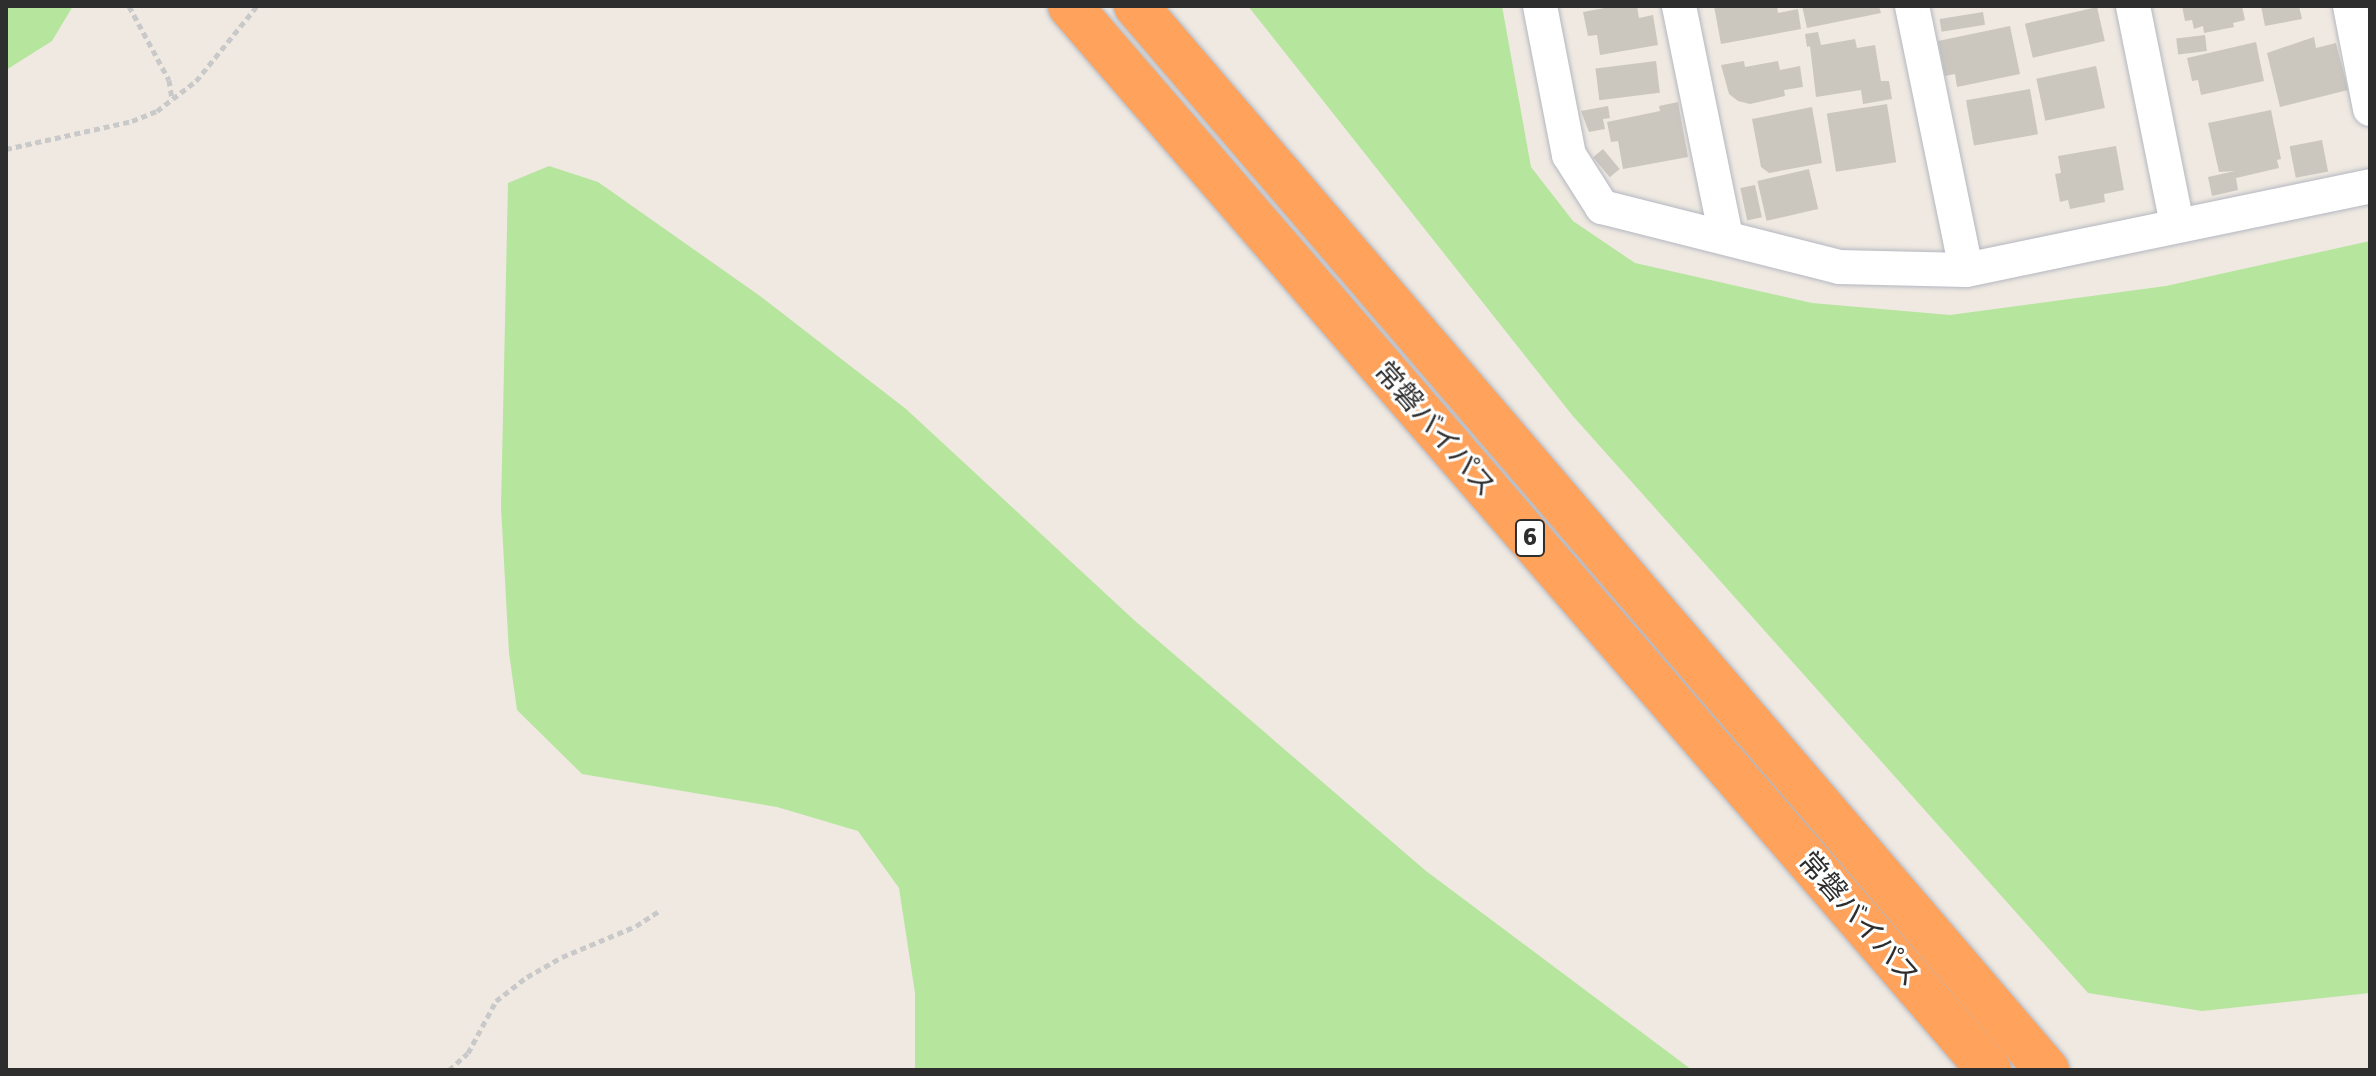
<!DOCTYPE html>
<html>
<head>
<meta charset="utf-8">
<style>
	body { margin:0 }
	#map { position:relative; width:2376px; height:1076px; overflow:hidden; background:#efe9e1; font-family:Signika,"Noto Sans JP",sans-serif }
	div>[style] { position:absolute }
	.green>* { inset:0; background:#b6e59e }
	.building>* { inset:0; background:#cbc7bf; transform-origin:0 0 }
	.path>* { height:5px; margin-top:-2.5px; transform-origin:0; background:repeating-linear-gradient(90deg,#c9c9c9 0 6px,transparent 0 10px) }
	.roads { filter:drop-shadow(0 0 2px #b4b7c1) drop-shadow(0 0 2px #b4b7c1) }
	.minor>* { height:34px; margin:-17px; padding:0 17px; transform-origin:17px; border-radius:17px; background:#fff }
	.highway>* { height:44px; margin:-22px; padding:0 22px; transform-origin:22px; border-radius:22px; background:#ffa35c }
	span { translate:-50% -50%; white-space:nowrap; text-align:center; line-height:1.15; -webkit-text-stroke:6px #fff; paint-order:stroke }
	.shield-label span { padding:2px 6px; background:#fff; border:2px solid; border-radius:6px; -webkit-text-stroke-width:0 }
	.shield-label { font-size:26px; color:#2e2e2e; font-weight:700 }
	.street-label { font-size:28px; color:#2e2e2e }
	.frame { position:absolute; inset:0; border:8px solid #2e2e2e; pointer-events:none }
</style>
</head>
<body>
<div id="map">
	<div class="green">
		<div style="clip-path:polygon(6px 6px,73px 6px,52px 41px,6px 70px)"></div>
		<div style="clip-path:polygon(1248px 6px,1502px 6px,1531px 167px,1573px 221px,1635px 263px,1812px 303px,1950px 315px,2166px 286px,2370px 241px,2370px 993px,2202px 1011px,2088px 993px,1572px 415px)"></div>
		<div style="clip-path:polygon(549px 166px,598px 182px,760px 296px,906px 409px,1134px 620px,1426px 871px,1692px 1070px,915px 1070px,915px 993px,899px 888px,858px 831px,777px 807px,582px 774px,517px 710px,509px 653px,501px 507px,508px 183px)"></div>
	</div>
	<div class="building">
		<div style="clip-path:polygon(1615px 6px,1637px 6px,1639px 18px,1653px 15px,1658px 45px,1600px 55px,1597px 35px,1588px 36px,1583px 12px)"></div>
		<div style="clip-path:polygon(1714px 6px,1777px 6px,1778px 13px,1798px 9px,1801px 29px,1721px 44px)"></div>
		<div style="clip-path:polygon(1802px 6px,1879px 6px,1881px 13px,1807px 28px)"></div>
		<div style="clip-path:polygon(2182px 6px,2242px 6px,2245px 20px,2233px 23px,2234px 27px,2204px 33px,2203px 26px,2194px 29px,2192px 20px,2185px 21px)"></div>
		<div style="clip-path:polygon(2261px 6px,2299px 6px,2302px 19px,2265px 26px)"></div>
		<div style="left:2097px;top:7px;width:35px;height:74px;rotate:77deg"></div>
		<div style="left:1983px;top:12px;width:13px;height:44px;rotate:81deg"></div>
		<div style="clip-path:polygon(2010px 26px,2020px 74px,1957px 87px,1955px 74px,1945px 76px,1938px 41px)"></div>
		<div style="clip-path:polygon(1818px 32px,1821px 45px,1855px 39px,1857px 48px,1875px 45px,1881px 81px,1889px 81px,1892px 99px,1863px 104px,1861px 90px,1816px 97px,1810px 46px,1807px 47px,1805px 34px)"></div>
		<div style="left:2205px;top:35px;width:16px;height:29px;rotate:83deg"></div>
		<div style="clip-path:polygon(2314px 37px,2316px 48px,2336px 43px,2348px 90px,2280px 107px,2267px 53px)"></div>
		<div style="clip-path:polygon(2256px 42px,2264px 81px,2201px 95px,2198px 80px,2192px 81px,2187px 58px)"></div>
		<div style="left:1656px;top:61px;width:32px;height:61px;rotate:83deg"></div>
		<div style="clip-path:polygon(1744px 61px,1745px 67px,1778px 61px,1780px 70px,1800px 66px,1803px 87px,1784px 90px,1785px 96px,1750px 104px,1738px 101px,1729px 94px,1721px 65px)"></div>
		<div style="left:2096px;top:66px;width:43px;height:61px;rotate:78deg"></div>
		<div style="left:2030px;top:89px;width:46px;height:65px;rotate:80deg"></div>
		<div style="clip-path:polygon(1678px 102px,1688px 157px,1623px 169px,1618px 141px,1611px 142px,1607px 122px,1660px 111px,1659px 106px)"></div>
		<div style="left:1887px;top:104px;width:59px;height:61px;rotate:81deg"></div>
		<div style="clip-path:polygon(1608px 106px,1610px 118px,1603px 119px,1605px 129px,1589px 132px,1581px 111px)"></div>
		<div style="clip-path:polygon(1812px 107px,1822px 163px,1769px 173px,1761px 167px,1752px 119px)"></div>
		<div style="clip-path:polygon(2271px 110px,2281px 159px,2277px 160px,2279px 168px,2236px 178px,2238px 190px,2212px 196px,2208px 177px,2235px 171px,2219px 172px,2208px 123px)"></div>
		<div style="left:2322px;top:140px;width:32px;height:33px;rotate:79deg"></div>
		<div style="clip-path:polygon(2116px 146px,2124px 190px,2104px 194px,2105px 202px,2070px 209px,2068px 200px,2060px 202px,2055px 174px,2061px 173px,2058px 156px)"></div>
		<div style="left:1603px;top:149px;width:26px;height:13px;rotate:50deg"></div>
		<div style="left:1809px;top:169px;width:41px;height:53px;rotate:77deg"></div>
		<div style="left:1755px;top:185px;width:33px;height:15px;rotate:78deg"></div>
	</div>
	<div class="path">
		<div style="left:129px;top:6px;width:84px;rotate:61.6deg"></div>
		<div style="left:169px;top:80px;width:20px;rotate:81deg"></div>
		<div style="left:6px;top:149px;width:129px;rotate:-12.5deg"></div>
		<div style="left:132px;top:121px;width:27px;rotate:-22deg"></div>
		<div style="left:157px;top:111px;width:49px;rotate:-37.6deg"></div>
		<div style="left:196px;top:81px;width:97px;rotate:-50.9deg"></div>
		<div style="left:449px;top:1070px;width:25px;rotate:-42deg"></div>
		<div style="left:468px;top:1053px;width:59px;rotate:-61.7deg"></div>
		<div style="left:496px;top:1001px;width:39px;rotate:-38deg"></div>
		<div style="left:527px;top:977px;width:40px;rotate:-29.7deg"></div>
		<div style="left:562px;top:957px;width:80px;rotate:-22.7deg"></div>
		<div style="left:636px;top:926px;width:30px;rotate:-33deg"></div>
	</div>
	<div class="roads">
		<div class="minor">
			<div style="left:1540px;top:6px;width:152px;rotate:79deg"></div>
			<div style="left:1569px;top:155px;width:62px;rotate:57.6deg"></div>
			<div style="left:1602px;top:207px;width:244px;rotate:14.2deg"></div>
			<div style="left:1839px;top:267px;width:127px;rotate:1.4deg"></div>
			<div style="left:1966px;top:270px;width:413px;rotate:-11.7deg"></div>
			<div style="left:1679px;top:6px;width:236px;rotate:78.5deg"></div>
			<div style="left:1912px;top:6px;width:269px;rotate:78.4deg"></div>
			<div style="left:2133px;top:6px;width:223px;rotate:78.6deg"></div>
			<div style="left:2350px;top:6px;width:105px;rotate:79deg"></div>
		</div>
		<div class="highway">
			<div style="left:1070px;top:6px;width:1406px;rotate:49.18deg"></div>
			<div style="left:1136px;top:6px;width:1401px;rotate:49.43deg"></div>
		</div>
	</div>
	<div class="shield-label">
		<span style="left:1530px;top:538px">6</span>
	</div>
	<div class="street-label">
		<span style="left:1435px;top:429px;rotate:49deg">常磐バイパス</span>
		<span style="left:1859px;top:919px;rotate:49deg">常磐バイパス</span>
	</div>
	<div class="frame"></div>
</div>
</body>
</html>
